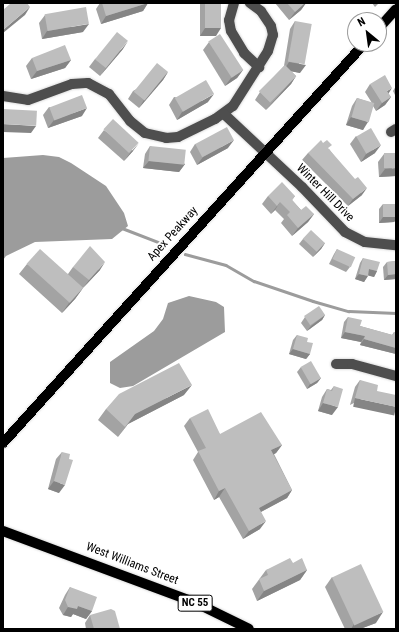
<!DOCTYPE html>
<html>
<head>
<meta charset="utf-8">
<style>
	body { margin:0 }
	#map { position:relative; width:399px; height:632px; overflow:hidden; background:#fff; font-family:"Roboto Condensed",sans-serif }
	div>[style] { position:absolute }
	.water>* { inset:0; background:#9c9c9c }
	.stream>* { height:2.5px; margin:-1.25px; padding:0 1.25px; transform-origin:1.25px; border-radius:1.25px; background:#9c9c9c }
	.roads { filter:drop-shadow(0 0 1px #dbdbdb) drop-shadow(0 0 1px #dbdbdb) }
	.minor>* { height:10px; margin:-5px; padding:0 5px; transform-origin:5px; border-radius:5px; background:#4e4e4e }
	.major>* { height:10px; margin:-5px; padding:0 5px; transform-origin:5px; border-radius:5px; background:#000 }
	.wall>* { inset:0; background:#a3a3a3 }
	.shaded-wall>* { inset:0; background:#858585; transform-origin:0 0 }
	.building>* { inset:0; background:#bebebe; transform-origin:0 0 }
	span { translate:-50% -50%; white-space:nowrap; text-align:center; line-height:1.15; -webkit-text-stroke:3.5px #fff; paint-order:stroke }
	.shield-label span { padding:1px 3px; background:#fff; border:1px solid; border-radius:3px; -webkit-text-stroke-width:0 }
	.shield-label { font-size:11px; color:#000; font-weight:700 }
	.street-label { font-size:12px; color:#000 }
	.frame { position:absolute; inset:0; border:4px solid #000; pointer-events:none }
	.north { position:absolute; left:347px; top:12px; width:40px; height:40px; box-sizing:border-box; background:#fff; border:1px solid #999; border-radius:50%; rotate:331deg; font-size:11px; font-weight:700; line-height:16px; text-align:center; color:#000 }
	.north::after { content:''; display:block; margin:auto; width:14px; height:18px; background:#000; clip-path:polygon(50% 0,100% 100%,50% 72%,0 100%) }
</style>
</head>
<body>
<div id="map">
	<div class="water">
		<div style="clip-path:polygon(43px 155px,59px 157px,71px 163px,106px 186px,124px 213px,128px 226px,112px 239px,35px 242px,6px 256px,3px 260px,3px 158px)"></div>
		<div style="clip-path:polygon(189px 296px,216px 302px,224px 307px,225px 332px,133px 386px,120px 388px,110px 383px,110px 362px,154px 331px,163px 319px,168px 303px)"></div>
	</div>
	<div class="stream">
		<div style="left:122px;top:228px;width:47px;rotate:21.1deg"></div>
		<div style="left:185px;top:254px;width:42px;rotate:15deg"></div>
		<div style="left:226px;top:265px;width:32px;rotate:30deg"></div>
		<div style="left:254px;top:281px;width:62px;rotate:18.7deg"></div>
		<div style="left:313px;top:301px;width:37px;rotate:16deg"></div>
		<div style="left:349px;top:311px;width:47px;rotate:2.4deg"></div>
	</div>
	<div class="roads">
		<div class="minor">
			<div style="left:234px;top:3px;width:18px;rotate:106deg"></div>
			<div style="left:229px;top:20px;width:11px;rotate:80deg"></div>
			<div style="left:231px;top:31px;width:26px;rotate:59deg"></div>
			<div style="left:244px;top:53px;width:21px;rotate:43deg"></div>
			<div style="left:3px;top:96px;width:25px;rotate:9deg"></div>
			<div style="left:28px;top:100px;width:47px;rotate:-20deg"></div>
			<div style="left:72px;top:84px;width:16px;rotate:-4deg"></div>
			<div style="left:88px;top:83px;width:24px;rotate:28deg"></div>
			<div style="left:109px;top:94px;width:34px;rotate:52deg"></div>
			<div style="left:130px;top:121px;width:19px;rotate:39deg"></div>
			<div style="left:145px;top:133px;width:22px;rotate:13deg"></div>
			<div style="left:166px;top:138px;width:12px;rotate:-5deg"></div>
			<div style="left:178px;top:137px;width:41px;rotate:-25.9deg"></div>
			<div style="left:215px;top:119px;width:22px;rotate:-36deg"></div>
			<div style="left:233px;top:106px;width:65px;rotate:-57.5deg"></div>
			<div style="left:268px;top:51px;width:17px;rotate:-73deg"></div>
			<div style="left:273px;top:35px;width:9px;rotate:-103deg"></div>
			<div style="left:271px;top:26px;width:18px;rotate:-124deg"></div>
			<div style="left:261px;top:11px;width:14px;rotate:-144deg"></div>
			<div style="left:224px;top:114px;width:107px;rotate:43.1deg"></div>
			<div style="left:302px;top:187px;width:62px;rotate:46.3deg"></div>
			<div style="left:345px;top:232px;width:22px;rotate:27deg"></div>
			<div style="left:365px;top:242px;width:31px;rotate:6deg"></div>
			<div style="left:391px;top:132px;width:6px;rotate:-31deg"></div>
			<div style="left:336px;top:364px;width:16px"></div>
			<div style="left:352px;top:364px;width:46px;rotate:15.3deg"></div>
		</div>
		<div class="major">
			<div style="left:379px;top:28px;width:25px;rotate:-48deg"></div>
			<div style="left:3px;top:443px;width:538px;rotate:-47.86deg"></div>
			<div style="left:3px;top:531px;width:204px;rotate:20.4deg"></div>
			<div style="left:194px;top:602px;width:61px;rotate:26.1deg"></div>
		</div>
	</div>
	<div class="wall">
		<div style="clip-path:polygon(100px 3px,148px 3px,143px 11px,101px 24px,96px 9px)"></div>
		<div style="clip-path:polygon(200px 3px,221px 3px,216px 36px,200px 36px)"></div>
		<div style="clip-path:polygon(275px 3px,306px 3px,301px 10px,289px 20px)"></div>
		<div style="clip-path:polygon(372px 3px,379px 3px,375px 7px)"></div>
		<div style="clip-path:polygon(45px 15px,83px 32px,42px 39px,39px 23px)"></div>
		<div style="clip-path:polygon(295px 21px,300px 73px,291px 71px,296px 76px,291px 84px,266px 110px,255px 100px,260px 92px,284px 66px,290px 29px)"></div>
		<div style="clip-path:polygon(209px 42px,243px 70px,237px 78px,225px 86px,203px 50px)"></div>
		<div style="clip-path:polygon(123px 49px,100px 76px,89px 67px,95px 59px)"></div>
		<div style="clip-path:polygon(32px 58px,71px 60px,65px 68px,31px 79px,26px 66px)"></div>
		<div style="clip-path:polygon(168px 72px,163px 80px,139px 108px,128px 99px,133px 91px)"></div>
		<div style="clip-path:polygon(370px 84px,388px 93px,391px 97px,385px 105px,376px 111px,373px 106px,363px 130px,346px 125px,352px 106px,357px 98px,372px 103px,365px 92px)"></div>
		<div style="clip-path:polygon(396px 86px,396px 97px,393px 91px)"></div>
		<div style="clip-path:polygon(174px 97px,208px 102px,177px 120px,169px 105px)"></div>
		<div style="clip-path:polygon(49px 107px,82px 116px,48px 128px,43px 115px)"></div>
		<div style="clip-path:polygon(104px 130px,133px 151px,124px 161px,98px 138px)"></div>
		<div style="clip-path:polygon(356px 136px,375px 153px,361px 162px,350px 144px)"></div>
		<div style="clip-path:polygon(195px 144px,228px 148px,197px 165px,190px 152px)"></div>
		<div style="clip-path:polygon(150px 146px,185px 164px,179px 172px,143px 168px,145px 154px)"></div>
		<div style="clip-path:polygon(329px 149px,362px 195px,348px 206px,302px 160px,308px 153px)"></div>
		<div style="clip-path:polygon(384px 154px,396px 176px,379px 177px,378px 162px)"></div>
		<div style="clip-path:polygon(268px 196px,295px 196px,292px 200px,301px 210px,314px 214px,308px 222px,292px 236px,281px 223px,284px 219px,275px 210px,271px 214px,262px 204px)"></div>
		<div style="clip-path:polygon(383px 204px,396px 204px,396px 220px,394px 222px,379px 223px,379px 209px)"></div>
		<div style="clip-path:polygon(303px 239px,325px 243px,321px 249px,313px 257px,299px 244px)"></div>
		<div style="clip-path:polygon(337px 249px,350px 267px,346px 272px,329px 264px,334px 254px)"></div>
		<div style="clip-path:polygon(363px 258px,377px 271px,374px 277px,368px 275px,364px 282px,355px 279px,360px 263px)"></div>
		<div style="clip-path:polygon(396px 261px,396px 279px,384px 280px,383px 267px,387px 262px)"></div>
		<div style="clip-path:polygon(27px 264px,68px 274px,73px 267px,100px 270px,83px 288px,73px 279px,83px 288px,75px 299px,62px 313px,19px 274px)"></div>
		<div style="clip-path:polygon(325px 315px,322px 320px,307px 331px,301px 323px,305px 317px)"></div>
		<div style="clip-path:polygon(348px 317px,360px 326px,392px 335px,394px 332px,396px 354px,360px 345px,361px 342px,341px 338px,344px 322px)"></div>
		<div style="clip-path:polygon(297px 335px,307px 342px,310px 354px,306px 359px,289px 354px,293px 340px)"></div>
		<div style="clip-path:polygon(301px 367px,321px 378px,317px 383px,307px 389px,297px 372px)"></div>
		<div style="clip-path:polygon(360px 380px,377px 391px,350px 405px,355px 387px)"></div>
		<div style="clip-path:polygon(334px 386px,332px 415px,318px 411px,322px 397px,327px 389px,331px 390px)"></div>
		<div style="clip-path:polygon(184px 395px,128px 424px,118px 437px,98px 420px,106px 409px)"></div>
		<div style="clip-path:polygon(190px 418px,220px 434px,282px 445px,276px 453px,274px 454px,292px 490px,287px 498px,261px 512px,260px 529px,243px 539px,219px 497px,214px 500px,193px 460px,198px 452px,184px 426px)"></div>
		<div style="clip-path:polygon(62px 452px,59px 493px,48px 489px,56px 459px)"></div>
		<div style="clip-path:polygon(293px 563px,307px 570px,300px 580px,257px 601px,252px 589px,266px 570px)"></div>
		<div style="clip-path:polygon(332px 577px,376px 623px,360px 629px,345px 629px,325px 587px)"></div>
		<div style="clip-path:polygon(70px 587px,92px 611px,86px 619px,73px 614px,71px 617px,63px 615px,59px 608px,65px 595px)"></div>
		<div style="clip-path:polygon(90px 615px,120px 629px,86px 629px,85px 623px)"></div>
	</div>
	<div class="shaded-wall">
		<div style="clip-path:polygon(148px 3px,143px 11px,101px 24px,106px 16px)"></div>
		<div style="clip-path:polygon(305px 3px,306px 3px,301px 10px,289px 20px,295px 12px)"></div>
		<div style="clip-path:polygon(30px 7px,25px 15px,3px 33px,3px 30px)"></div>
		<div style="clip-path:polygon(89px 24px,83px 32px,42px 39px,47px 31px)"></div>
		<div style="clip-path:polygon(205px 28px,221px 28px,216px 36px,200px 36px)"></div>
		<div style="clip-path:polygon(128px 41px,123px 49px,100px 76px,106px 68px)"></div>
		<div style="clip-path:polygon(71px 60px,65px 68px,31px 79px,37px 71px)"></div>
		<div style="clip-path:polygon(289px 62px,306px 65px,300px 73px,284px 70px)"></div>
		<div style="clip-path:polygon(243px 70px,237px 78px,225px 86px,231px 78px)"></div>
		<div style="clip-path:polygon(168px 72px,163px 80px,139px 108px,144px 100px)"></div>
		<div style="clip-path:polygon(296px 76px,291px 84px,266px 110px,272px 103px)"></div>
		<div style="clip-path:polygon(392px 88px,387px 96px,387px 91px)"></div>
		<div style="clip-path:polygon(214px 94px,208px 102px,177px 120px,182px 112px)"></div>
		<div style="clip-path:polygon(391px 97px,385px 105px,376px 111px,382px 103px)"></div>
		<div style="clip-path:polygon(87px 108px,82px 116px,48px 128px,54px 120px)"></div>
		<div style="clip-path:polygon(351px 117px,368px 122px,363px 130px,346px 125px)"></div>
		<div style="clip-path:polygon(3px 124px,36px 126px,31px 133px,3px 132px)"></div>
		<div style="clip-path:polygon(234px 140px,228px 148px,197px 165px,203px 157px)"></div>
		<div style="clip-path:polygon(139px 143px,133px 151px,124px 161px,130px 153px)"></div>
		<div style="clip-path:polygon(381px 145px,375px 153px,361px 162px,366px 154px)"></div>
		<div style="clip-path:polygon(149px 161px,185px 164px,179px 172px,143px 168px)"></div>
		<div style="clip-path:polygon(396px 168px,396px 176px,379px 177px,385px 169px)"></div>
		<div style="clip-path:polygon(367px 188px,362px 195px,348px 206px,353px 199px)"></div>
		<div style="clip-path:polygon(280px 202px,275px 210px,271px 214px)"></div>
		<div style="clip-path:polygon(314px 214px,308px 222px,292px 236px,298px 228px)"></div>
		<div style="clip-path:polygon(383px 217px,396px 217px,396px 220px,394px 222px,379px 223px)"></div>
		<div style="clip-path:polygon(325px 243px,321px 249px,313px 257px,317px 252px)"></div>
		<div style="clip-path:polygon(105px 262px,100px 270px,83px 288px,89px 280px)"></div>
		<div style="clip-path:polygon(369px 269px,377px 271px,374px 277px,366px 275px)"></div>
		<div style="clip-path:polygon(359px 274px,368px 276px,364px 282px,355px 279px)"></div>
		<div style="clip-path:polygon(396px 274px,396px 279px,384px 280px,388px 275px)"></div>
		<div style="clip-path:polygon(83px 288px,75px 299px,62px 313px,69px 303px)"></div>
		<div style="clip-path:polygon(325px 315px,322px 320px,307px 331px,311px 326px)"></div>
		<div style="clip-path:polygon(345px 332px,365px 336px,361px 342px,341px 338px)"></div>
		<div style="clip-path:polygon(364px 339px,396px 348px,396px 354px,360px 345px)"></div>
		<div style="clip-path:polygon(293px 349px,310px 354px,306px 359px,289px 354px)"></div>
		<div style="clip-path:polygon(321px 378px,317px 383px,307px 389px,310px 384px)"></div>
		<div style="clip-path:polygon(192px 385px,184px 395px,128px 424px,118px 437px,135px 414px)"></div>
		<div style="left:355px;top:398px;width:42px;height:9px;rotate:12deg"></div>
		<div style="clip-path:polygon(323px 403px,338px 407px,332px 415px,318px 411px)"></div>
		<div style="clip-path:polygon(282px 445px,276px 453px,266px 459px,271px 450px)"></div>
		<div style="clip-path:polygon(54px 481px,65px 485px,59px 493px,48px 489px)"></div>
		<div style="clip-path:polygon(225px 488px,219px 497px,214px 500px,219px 491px)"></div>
		<div style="clip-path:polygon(292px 490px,287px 498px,253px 516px,259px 508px)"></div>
		<div style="clip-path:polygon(266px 521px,260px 529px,243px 539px,249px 531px)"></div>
		<div style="clip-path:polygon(307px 570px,300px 580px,257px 601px,264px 591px)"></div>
		<div style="clip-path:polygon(78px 606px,92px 611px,86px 619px,73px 614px,71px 617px,63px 615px,68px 607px)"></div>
		<div style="clip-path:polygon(383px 612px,376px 623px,360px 629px,351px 629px,354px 624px)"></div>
	</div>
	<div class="building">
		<div style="clip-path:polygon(11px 3px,27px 3px,30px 7px,3px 30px,3px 10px)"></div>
		<div style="clip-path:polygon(102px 3px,148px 3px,106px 16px)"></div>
		<div style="left:205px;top:3px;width:16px;height:25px"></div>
		<div style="clip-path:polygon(287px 3px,305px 3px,295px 12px)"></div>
		<div style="left:86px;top:7px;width:17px;height:42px;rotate:80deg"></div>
		<div style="left:295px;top:21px;width:17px;height:41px;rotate:10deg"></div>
		<div style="left:117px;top:32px;width:14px;height:35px;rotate:39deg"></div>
		<div style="left:220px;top:34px;width:43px;height:14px;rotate:57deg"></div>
		<div style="clip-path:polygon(65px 45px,71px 60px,37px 71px,32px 58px)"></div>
		<div style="left:157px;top:63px;width:14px;height:37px;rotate:39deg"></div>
		<div style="left:285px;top:65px;width:16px;height:37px;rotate:45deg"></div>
		<div style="clip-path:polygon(385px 75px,392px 88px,387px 91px,391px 97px,382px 103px,370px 84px)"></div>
		<div style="left:206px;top:80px;width:16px;height:36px;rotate:60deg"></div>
		<div style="left:82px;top:95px;width:14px;height:35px;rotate:69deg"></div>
		<div style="left:357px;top:98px;width:18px;height:20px;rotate:16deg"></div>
		<div style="left:3px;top:109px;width:34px;height:15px;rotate:3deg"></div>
		<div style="left:113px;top:119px;width:35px;height:14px;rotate:43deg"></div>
		<div style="left:227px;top:127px;width:15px;height:36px;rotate:62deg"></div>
		<div style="left:371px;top:128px;width:20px;height:17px;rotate:60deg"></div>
		<div style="clip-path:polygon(321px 140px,323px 143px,327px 140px,332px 145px,328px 148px,355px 179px,358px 177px,367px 188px,353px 199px,308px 153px)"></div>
		<div style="left:150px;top:146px;width:36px;height:15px;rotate:6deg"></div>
		<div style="left:396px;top:153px;width:15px;height:12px;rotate:90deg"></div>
		<div style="clip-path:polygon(282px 182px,295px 196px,292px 200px,301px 210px,306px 206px,314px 214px,298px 228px,287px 215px,290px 212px,280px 202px,277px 206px,268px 196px)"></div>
		<div style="left:383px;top:204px;width:13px;height:13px"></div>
		<div style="left:311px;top:230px;width:19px;height:12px;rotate:43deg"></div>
		<div style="clip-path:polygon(90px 246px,105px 262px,89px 280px,73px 267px)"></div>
		<div style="left:40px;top:249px;width:58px;height:20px;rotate:42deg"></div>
		<div style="left:337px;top:249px;width:20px;height:11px;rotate:24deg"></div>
		<div style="clip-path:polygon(363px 258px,380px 262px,377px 271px,369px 269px,368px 276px,359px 274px)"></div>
		<div style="clip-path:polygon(396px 261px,396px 274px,388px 275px,387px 262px)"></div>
		<div style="left:319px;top:306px;width:11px;height:18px;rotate:56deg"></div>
		<div style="clip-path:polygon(348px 317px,362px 320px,360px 326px,393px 335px,394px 332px,396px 332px,396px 348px,364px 339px,365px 336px,345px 332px)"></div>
		<div style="clip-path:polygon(297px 335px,308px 338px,307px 342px,313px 343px,310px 354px,293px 349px)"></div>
		<div style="left:311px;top:361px;width:20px;height:12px;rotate:60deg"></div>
		<div style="clip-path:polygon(179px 363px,192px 385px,135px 414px,125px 427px,106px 409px,119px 394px)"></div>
		<div style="clip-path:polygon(360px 380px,378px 385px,377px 391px,396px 395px,396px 407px,355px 398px)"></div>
		<div style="clip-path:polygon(334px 386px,343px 389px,338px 407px,323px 403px,327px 389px,332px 391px)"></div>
		<div style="clip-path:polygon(208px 409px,220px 434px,261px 412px,282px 445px,271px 450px,292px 490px,259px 508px,266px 521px,249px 531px,225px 488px,219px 491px,198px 451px,206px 448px,190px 418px)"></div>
		<div style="clip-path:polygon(62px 452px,70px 454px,69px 459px,73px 460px,65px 485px,54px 481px)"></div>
		<div style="clip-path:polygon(290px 558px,293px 563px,302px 558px,307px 570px,264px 591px,259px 579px,268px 575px,266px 570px)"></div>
		<div style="left:361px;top:564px;width:53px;height:32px;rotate:65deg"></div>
		<div style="clip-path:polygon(70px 587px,97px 597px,92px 611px,78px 606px,77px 609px,68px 607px,65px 600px)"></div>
		<div style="clip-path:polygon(111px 609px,115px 611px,120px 629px,94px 629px,90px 615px)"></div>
	</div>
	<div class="shield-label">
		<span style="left:195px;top:603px">NC 55</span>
	</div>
	<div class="street-label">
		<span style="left:325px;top:193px;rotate:45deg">Winter Hill Drive</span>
		<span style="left:173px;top:234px;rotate:-48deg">Apex Peakway</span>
		<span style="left:132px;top:564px;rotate:21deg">West Williams Street</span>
	</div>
	<div class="frame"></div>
	<div class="north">N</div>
</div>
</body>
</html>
